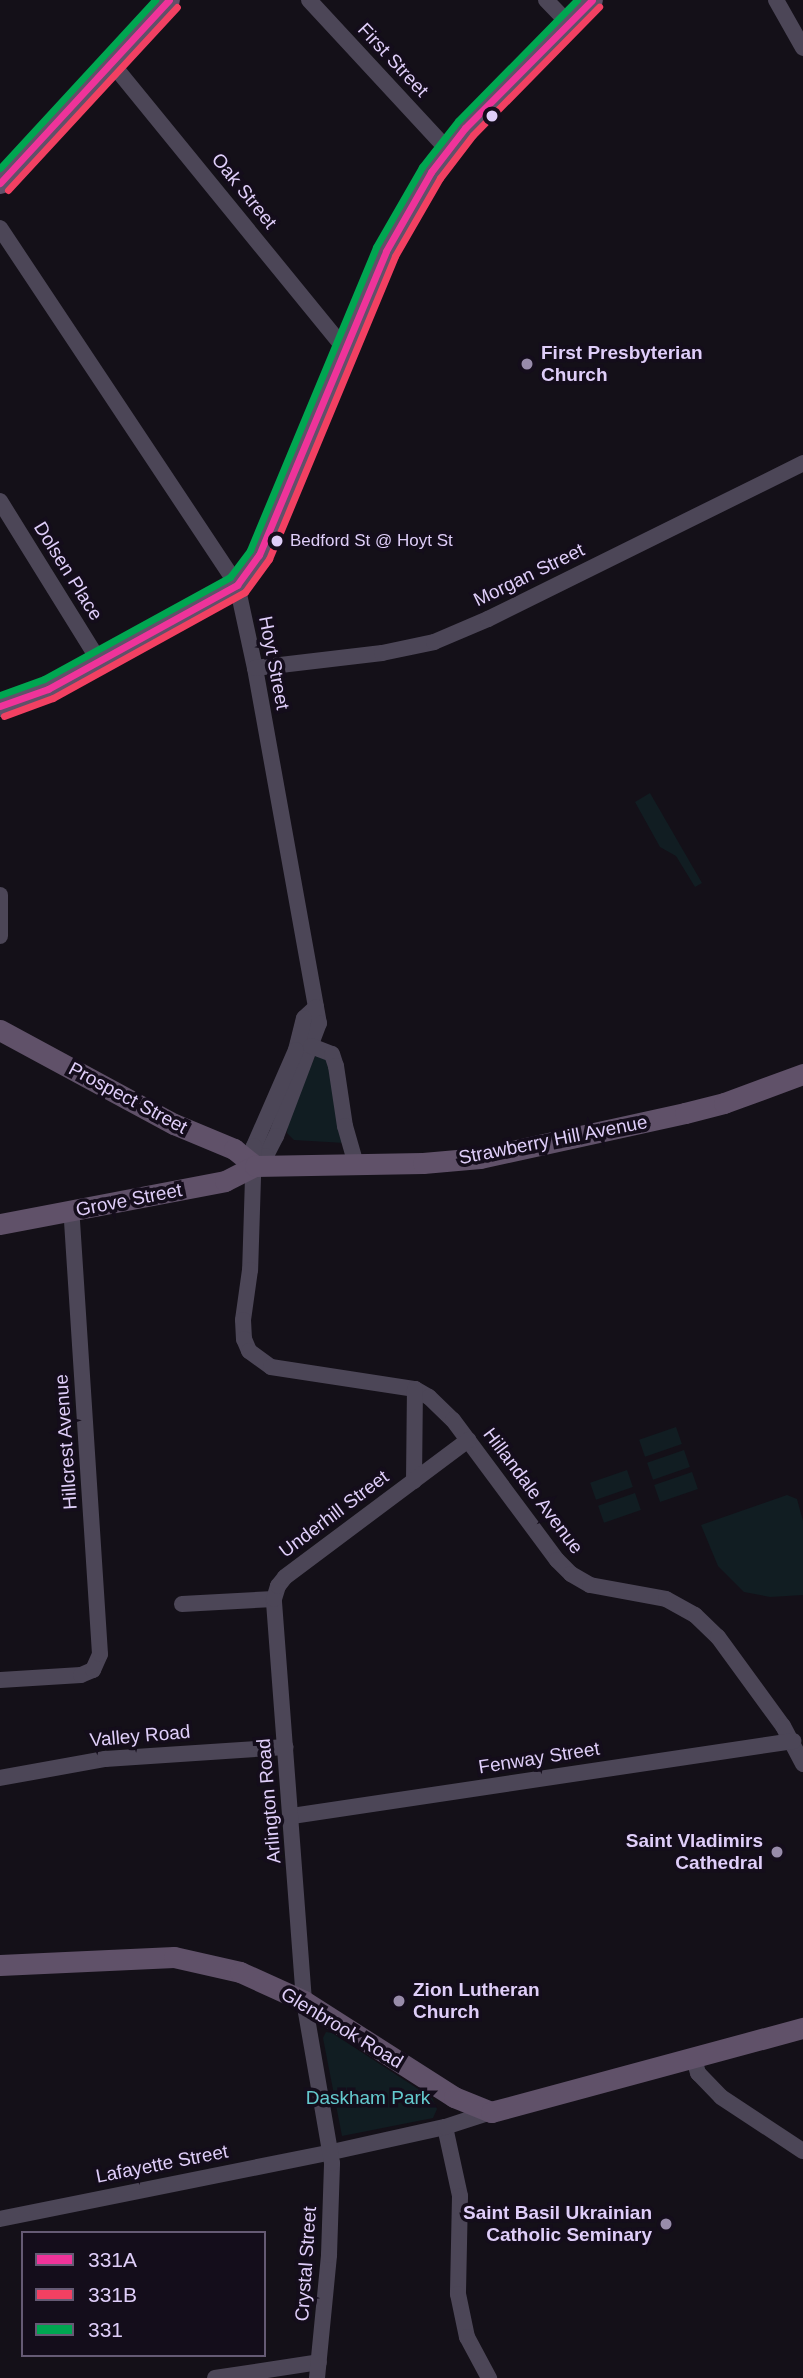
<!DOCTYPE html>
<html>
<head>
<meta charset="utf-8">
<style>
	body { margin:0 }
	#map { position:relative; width:803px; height:2378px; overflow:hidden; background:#141018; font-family:Arial,sans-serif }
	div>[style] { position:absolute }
	.green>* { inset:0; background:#111d22; transform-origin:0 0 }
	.minor>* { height:16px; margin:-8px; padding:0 8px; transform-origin:8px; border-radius:8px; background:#4c4657 }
	.major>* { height:21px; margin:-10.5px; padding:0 10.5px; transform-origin:10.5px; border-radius:10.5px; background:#605169 }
	.bus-1>* { height:7px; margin:-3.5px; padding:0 3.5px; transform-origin:3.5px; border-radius:3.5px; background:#ef339a }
	.bus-2>* { height:7px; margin:-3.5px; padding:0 3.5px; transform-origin:3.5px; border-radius:3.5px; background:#f24062 }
	.bus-3>* { height:7px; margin:-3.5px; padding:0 3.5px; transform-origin:3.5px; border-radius:3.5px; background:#00a651 }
	.dots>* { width:19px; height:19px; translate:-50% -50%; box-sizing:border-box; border:4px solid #140d1b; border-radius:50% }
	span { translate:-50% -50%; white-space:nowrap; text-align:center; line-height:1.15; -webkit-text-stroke:7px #140d1b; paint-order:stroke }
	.bus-label { font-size:17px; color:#dfcef9 }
	.left { translate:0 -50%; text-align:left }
	.street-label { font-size:19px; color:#dfcef9 }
	.poi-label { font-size:19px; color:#dfcef9; font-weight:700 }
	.right { translate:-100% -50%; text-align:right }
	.park-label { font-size:19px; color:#64cace }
	.legend { position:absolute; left:21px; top:2231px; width:245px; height:126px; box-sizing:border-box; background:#140d1b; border:2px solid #655a74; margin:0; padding:9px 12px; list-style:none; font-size:21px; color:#dfcef9 }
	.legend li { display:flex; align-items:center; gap:14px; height:35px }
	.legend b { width:35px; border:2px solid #655a74 }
</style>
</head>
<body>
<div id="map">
	<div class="green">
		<div style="clip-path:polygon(650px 793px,702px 883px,695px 887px,676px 856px,660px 847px,635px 802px)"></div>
		<div style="clip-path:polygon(316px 1054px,329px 1060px,345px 1143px,294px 1140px,287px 1133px,289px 1118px)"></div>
		<div style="left:676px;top:1427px;width:18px;height:39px;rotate:71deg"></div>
		<div style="left:684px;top:1450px;width:18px;height:39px;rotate:71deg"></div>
		<div style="left:627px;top:1470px;width:18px;height:39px;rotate:71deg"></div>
		<div style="left:692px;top:1472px;width:18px;height:40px;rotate:71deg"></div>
		<div style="left:635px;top:1493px;width:18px;height:39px;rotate:71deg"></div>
		<div style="clip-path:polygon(787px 1495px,797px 1499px,803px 1521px,803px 1595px,770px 1597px,744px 1592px,718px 1566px,701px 1525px)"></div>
		<div style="clip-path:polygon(326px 2032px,332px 2033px,432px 2098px,437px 2109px,433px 2118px,342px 2136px,323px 2038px)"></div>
	</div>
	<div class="minor">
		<div style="left:309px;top:0;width:203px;rotate:47.2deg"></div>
		<div style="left:546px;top:0;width:32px;rotate:46deg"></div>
		<div style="left:776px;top:0;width:55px;rotate:60.6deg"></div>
		<div style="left:110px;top:61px;width:372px;rotate:50.8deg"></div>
		<div style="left:0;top:228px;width:429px;rotate:56.4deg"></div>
		<div style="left:237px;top:585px;width:85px;rotate:77.8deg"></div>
		<div style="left:255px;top:668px;width:361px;rotate:79.8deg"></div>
		<div style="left:319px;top:1023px;width:121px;rotate:110.8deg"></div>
		<div style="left:276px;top:1136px;width:22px;rotate:117deg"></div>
		<div style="left:266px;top:1156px;width:15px;rotate:138deg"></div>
		<div style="left:0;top:501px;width:190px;rotate:58.2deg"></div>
		<div style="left:255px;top:668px;width:128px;rotate:-6.7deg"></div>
		<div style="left:382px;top:653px;width:53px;rotate:-11.9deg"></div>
		<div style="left:434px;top:642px;width:59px;rotate:-23.1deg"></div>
		<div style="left:488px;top:619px;width:352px;rotate:-26.3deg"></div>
		<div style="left:0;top:895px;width:41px;rotate:90deg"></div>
		<div style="left:316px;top:1007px;width:16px;rotate:137deg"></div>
		<div style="left:304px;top:1018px;width:33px;rotate:104deg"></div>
		<div style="left:296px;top:1050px;width:105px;rotate:113.6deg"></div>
		<div style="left:254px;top:1146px;width:124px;rotate:91.8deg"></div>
		<div style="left:250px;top:1270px;width:50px;rotate:98deg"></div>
		<div style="left:243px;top:1320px;width:19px;rotate:87deg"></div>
		<div style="left:244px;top:1339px;width:13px;rotate:67deg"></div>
		<div style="left:249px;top:1351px;width:27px;rotate:36deg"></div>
		<div style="left:271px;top:1367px;width:146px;rotate:8.7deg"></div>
		<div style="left:415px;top:1389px;width:16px;rotate:30deg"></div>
		<div style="left:429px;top:1397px;width:33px;rotate:44deg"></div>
		<div style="left:453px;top:1420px;width:174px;rotate:53.4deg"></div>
		<div style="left:557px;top:1560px;width:20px;rotate:45deg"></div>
		<div style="left:571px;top:1574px;width:22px;rotate:30deg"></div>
		<div style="left:590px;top:1585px;width:77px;rotate:10.4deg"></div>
		<div style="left:666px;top:1599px;width:33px;rotate:29deg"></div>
		<div style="left:695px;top:1615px;width:32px;rotate:44deg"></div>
		<div style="left:718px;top:1637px;width:110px;rotate:53.9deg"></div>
		<div style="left:783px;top:1726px;width:43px;rotate:62.2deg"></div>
		<div style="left:311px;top:1046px;width:22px;rotate:21deg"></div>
		<div style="left:332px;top:1054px;width:13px;rotate:72deg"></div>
		<div style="left:336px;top:1066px;width:61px;rotate:81.5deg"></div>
		<div style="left:345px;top:1126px;width:40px;rotate:74deg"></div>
		<div style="left:414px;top:1481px;width:92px;rotate:-89.4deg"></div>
		<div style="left:182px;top:1604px;width:92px;rotate:-3.1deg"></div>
		<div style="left:0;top:1680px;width:81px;rotate:-3.5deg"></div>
		<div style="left:81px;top:1675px;width:13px;rotate:-23deg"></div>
		<div style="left:93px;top:1670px;width:17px;rotate:-66deg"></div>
		<div style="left:100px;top:1654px;width:444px;rotate:-93.7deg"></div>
		<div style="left:0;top:1778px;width:107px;rotate:-10.3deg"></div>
		<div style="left:105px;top:1759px;width:181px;rotate:-3.8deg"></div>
		<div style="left:292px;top:1816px;width:507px;rotate:-8.51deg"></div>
		<div style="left:694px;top:2059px;width:15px;rotate:74deg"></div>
		<div style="left:698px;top:2073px;width:33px;rotate:46deg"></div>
		<div style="left:721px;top:2097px;width:98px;rotate:33.4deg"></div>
		<div style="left:445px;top:2127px;width:71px;rotate:77.7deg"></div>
		<div style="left:460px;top:2196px;width:98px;rotate:91.2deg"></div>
		<div style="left:458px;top:2294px;width:44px;rotate:78.2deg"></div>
		<div style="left:467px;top:2337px;width:47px;rotate:61.8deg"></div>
		<div style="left:0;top:2219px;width:339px;rotate:-11.4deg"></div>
		<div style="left:332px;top:2152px;width:116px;rotate:-12.5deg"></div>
		<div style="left:445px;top:2127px;width:48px;rotate:-18.1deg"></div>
		<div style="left:215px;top:2378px;width:105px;rotate:-8.7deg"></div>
		<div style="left:317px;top:2378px;width:124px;rotate:-84.4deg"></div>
		<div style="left:329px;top:2255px;width:92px;rotate:-88.1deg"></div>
		<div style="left:332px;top:2163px;width:164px;rotate:-99.8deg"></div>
		<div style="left:304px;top:2001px;width:403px;rotate:-94.3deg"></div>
		<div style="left:274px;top:1599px;width:14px;rotate:-73deg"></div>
		<div style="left:278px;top:1586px;width:11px;rotate:-52deg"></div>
		<div style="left:285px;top:1577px;width:229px;rotate:-36.8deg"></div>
	</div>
	<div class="major">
		<div style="left:0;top:183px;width:249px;rotate:-47.3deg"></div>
		<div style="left:0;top:706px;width:51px;rotate:-19.5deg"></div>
		<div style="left:48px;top:689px;width:216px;rotate:-28.8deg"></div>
		<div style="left:237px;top:585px;width:37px;rotate:-54deg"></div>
		<div style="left:259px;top:555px;width:329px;rotate:-67.3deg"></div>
		<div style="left:386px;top:251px;width:91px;rotate:-60.3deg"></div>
		<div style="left:431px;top:172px;width:56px;rotate:-52.3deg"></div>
		<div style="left:465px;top:128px;width:180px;rotate:-45.2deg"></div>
		<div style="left:0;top:1030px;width:198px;rotate:28.4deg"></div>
		<div style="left:174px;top:1124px;width:65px;rotate:22.6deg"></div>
		<div style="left:234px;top:1149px;width:27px;rotate:39deg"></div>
		<div style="left:0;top:1224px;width:229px;rotate:-10.8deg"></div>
		<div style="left:225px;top:1181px;width:34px;rotate:-27deg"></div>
		<div style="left:255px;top:1166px;width:168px;rotate:-1deg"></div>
		<div style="left:423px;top:1163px;width:57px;rotate:-5deg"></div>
		<div style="left:480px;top:1158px;width:210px;rotate:-12.4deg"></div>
		<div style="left:685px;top:1113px;width:40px;rotate:-14.4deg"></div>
		<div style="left:724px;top:1103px;width:84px;rotate:-20.2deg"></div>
		<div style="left:0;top:1965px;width:174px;rotate:-2.6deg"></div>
		<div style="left:174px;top:1957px;width:68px;rotate:12.8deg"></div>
		<div style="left:240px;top:1972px;width:70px;rotate:24.4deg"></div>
		<div style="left:304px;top:2001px;width:178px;rotate:32.6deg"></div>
		<div style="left:454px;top:2097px;width:40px;rotate:22deg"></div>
		<div style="left:491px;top:2112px;width:323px;rotate:-15.1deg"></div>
	</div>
	<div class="bus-1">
		<div style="left:0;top:183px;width:249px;rotate:-47.3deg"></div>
		<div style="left:0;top:706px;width:51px;rotate:-19.5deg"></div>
		<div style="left:48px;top:689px;width:216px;rotate:-28.8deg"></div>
		<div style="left:237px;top:585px;width:37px;rotate:-54deg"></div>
		<div style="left:259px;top:555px;width:329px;rotate:-67.3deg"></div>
		<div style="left:386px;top:251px;width:91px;rotate:-60.3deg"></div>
		<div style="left:431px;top:172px;width:56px;rotate:-52.3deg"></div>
		<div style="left:465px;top:128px;width:180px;rotate:-45.2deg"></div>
	</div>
	<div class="bus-2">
		<div style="left:8px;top:190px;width:249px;rotate:-47.3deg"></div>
		<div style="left:4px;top:716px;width:52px;rotate:-20.2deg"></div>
		<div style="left:53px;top:698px;width:219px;rotate:-28.9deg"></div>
		<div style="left:245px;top:592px;width:41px;rotate:-54deg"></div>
		<div style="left:269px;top:559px;width:328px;rotate:-67.4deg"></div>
		<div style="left:395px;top:256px;width:90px;rotate:-60deg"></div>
		<div style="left:440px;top:178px;width:54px;rotate:-52.5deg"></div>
		<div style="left:473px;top:135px;width:180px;rotate:-45.5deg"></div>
	</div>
	<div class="bus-3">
		<div style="left:0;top:168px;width:229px;rotate:-47.3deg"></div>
		<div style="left:0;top:695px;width:47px;rotate:-20deg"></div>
		<div style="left:44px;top:679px;width:212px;rotate:-28.7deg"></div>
		<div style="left:230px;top:577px;width:34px;rotate:-53deg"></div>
		<div style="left:250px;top:550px;width:328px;rotate:-67.4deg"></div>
		<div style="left:376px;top:247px;width:92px;rotate:-60.1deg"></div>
		<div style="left:422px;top:167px;width:58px;rotate:-52deg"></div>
		<div style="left:458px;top:121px;width:170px;rotate:-45.5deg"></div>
	</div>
	<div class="dots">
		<div style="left:492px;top:116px;background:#dfcef9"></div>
		<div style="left:527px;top:364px;background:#988caa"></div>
		<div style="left:277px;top:541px;background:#dfcef9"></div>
		<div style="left:777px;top:1852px;background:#988caa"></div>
		<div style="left:399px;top:2001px;background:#988caa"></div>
		<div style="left:666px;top:2224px;background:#988caa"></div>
	</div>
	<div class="bus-label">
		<span class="left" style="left:290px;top:541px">Bedford St @ Hoyt St</span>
	</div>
	<div class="street-label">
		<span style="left:393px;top:60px;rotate:47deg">First Street</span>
		<span style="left:244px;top:191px;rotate:51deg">Oak Street</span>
		<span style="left:68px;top:571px;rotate:58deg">Dolsen Place</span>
		<span style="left:529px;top:575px;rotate:-26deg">Morgan Street</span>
		<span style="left:274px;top:663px;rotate:79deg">Hoyt Street</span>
		<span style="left:128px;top:1098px;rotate:28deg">Prospect Street</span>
		<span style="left:553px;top:1140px;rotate:-11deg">Strawberry Hill Avenue</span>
		<span style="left:129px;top:1200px;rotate:-11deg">Grove Street</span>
		<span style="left:66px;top:1442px;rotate:-94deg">Hillcrest Avenue</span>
		<span style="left:533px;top:1491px;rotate:53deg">Hillandale Avenue</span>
		<span style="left:334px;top:1514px;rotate:-37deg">Underhill Street</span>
		<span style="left:140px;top:1736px;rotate:-5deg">Valley Road</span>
		<span style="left:539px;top:1758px;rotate:-9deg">Fenway Street</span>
		<span style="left:269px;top:1801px;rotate:-95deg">Arlington Road</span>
		<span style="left:342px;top:2028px;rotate:31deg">Glenbrook Road</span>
		<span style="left:162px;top:2164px;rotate:-11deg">Lafayette Street</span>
		<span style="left:306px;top:2264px;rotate:-86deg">Crystal Street</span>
	</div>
	<div class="poi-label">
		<span class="left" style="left:541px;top:364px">First Presbyterian<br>Church</span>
		<span class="right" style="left:763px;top:1852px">Saint Vladimirs<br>Cathedral</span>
		<span class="left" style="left:413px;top:2001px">Zion Lutheran<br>Church</span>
		<span class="right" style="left:652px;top:2224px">Saint Basil Ukrainian<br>Catholic Seminary</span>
	</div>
	<div class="park-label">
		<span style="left:368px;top:2098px">Daskham Park</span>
	</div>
	<ul class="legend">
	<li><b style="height:9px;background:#ef339a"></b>331A</li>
	<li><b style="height:9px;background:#f24062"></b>331B</li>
	<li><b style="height:9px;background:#00a651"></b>331</li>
	</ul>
</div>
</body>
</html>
